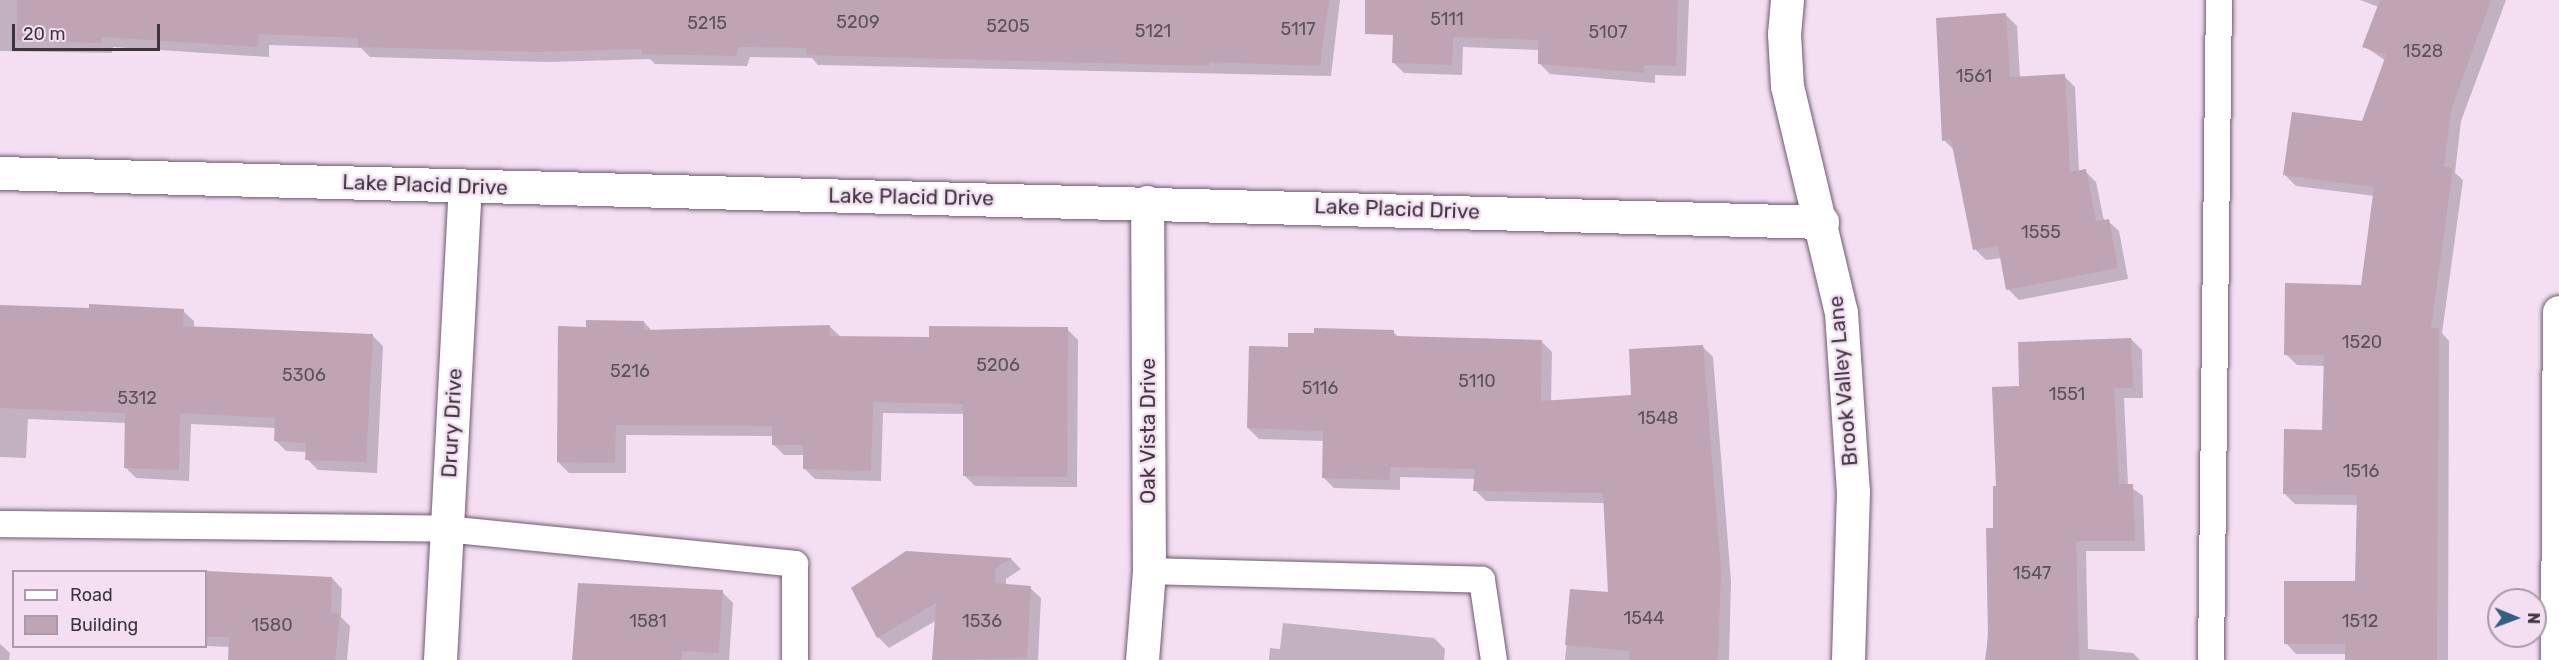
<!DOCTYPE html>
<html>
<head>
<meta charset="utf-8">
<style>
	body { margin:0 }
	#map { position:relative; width:2559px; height:660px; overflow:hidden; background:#f3def2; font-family:Rubik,sans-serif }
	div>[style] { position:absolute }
	.shadow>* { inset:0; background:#0003 }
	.building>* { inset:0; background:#bfa5b4 }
	.roads { filter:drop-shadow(0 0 2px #6e5b6d) drop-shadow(0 0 2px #6e5b6d) }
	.service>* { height:26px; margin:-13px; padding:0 13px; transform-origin:13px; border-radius:13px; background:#fff }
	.minor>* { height:33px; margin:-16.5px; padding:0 16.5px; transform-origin:16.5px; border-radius:16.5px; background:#fff }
	.tertiary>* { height:33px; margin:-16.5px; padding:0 16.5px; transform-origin:16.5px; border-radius:16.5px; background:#fff }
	span { translate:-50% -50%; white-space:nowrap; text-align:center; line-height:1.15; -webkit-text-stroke:5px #f3def2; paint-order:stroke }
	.number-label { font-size:18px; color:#5e515b }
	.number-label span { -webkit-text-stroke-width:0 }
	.street-label { font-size:21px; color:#3d353d }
	.legend { position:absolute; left:12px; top:570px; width:195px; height:78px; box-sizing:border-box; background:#f3def2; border:2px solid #aa9aaa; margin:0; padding:8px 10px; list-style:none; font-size:18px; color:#3d353d }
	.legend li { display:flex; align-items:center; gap:12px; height:30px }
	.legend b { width:30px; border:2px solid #aa9aaa }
	.north { position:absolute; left:2487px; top:588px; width:60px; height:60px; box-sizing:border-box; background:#f3def2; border:2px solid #aa9aaa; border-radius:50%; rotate:91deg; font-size:16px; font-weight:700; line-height:24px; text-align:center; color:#3d353d }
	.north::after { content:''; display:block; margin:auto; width:21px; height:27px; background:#316180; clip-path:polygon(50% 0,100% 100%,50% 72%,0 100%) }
	.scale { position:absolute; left:12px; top:24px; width:148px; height:27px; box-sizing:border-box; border:3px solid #3d353d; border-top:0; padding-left:8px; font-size:18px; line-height:21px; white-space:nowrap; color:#3d353d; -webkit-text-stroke:4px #f3def2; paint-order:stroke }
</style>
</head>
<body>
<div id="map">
	<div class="shadow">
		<div style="clip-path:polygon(0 0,1340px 0,1331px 76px,818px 65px,812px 58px,750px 57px,747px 66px,655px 64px,650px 59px,548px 62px,370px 57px,361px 48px,269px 45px,269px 57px,113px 47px,112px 53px,0 51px)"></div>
		<div style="clip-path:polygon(1395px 0,1689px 0,1686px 76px,1655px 75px,1655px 83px,1550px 74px,1539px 63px,1539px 50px,1463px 47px,1462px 75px,1404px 73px,1394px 63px)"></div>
		<div style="clip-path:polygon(2360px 0,2506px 0,2461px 121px,2455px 173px,2463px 180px,2442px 333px,2449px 341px,2448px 660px,2347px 660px,2346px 654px,2296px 654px,2286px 643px,2356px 582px,2358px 505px,2295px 504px,2284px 493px,2324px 431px,2325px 366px,2297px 365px,2286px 354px,2362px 286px,2375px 196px,2296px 186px,2285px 175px,2363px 122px,2386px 61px,2364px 46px,2379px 7px)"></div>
		<div style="clip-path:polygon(2006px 15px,2017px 26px,2020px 78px,2064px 76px,2075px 87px,2079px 172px,2085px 171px,2096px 182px,2104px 221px,2108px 221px,2119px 231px,2128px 279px,2019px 300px,2008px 289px,2002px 258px,1986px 260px,1975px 249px,1955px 151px,1944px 140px)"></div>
		<div style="clip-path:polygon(0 306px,183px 311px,194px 321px,194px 328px,372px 335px,383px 346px,377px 473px,318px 470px,307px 459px,307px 452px,286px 451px,275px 440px,276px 428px,191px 424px,189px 481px,136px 478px,125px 467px,126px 423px,28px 419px,26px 458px,0 457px)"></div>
		<div style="clip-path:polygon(644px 322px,652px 331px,829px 326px,841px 337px,931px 339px,1067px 329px,1078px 340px,1077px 487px,975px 486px,964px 475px,965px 414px,883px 413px,881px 481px,815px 479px,804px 468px,804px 455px,784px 455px,773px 444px,774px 436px,626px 435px,626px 473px,569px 473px,558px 462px,587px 328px)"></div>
		<div style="clip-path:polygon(1393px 332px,1400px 338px,1541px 341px,1552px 352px,1551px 402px,1633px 396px,1702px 346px,1713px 357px,1731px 581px,1729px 660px,1565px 660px,1572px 590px,1609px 593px,1605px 503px,1486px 501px,1475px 490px,1476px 479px,1400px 477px,1400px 490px,1334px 488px,1323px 477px,1324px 441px,1259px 439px,1248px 428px,1289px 349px)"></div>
		<div style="clip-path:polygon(2131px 339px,2142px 350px,2143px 398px,2124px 398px,2128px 485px,2143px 496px,2145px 551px,2086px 551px,2088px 649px,2133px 653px,2140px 660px,1986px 660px,1998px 487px,2021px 387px)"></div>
		<div style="clip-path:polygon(906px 553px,1011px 559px,1021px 569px,1006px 579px,1006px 586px,1030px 588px,1041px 598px,1038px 660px,934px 660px,937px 620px,889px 648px,878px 637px,853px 588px)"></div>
		<div style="clip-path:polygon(206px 573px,332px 578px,342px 589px,341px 617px,350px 626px,347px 660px,230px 660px,230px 647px,206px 646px)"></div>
		<div style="clip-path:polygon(722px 592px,733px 603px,729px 660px,574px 660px)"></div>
		<div style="clip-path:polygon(1283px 623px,1434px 638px,1445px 649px,1444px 660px,1269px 660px,1270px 648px,1280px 649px)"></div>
		<div style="clip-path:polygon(0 644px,10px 653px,9px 660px,0 660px)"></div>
	</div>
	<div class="building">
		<div style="clip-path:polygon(17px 0,1329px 0,1320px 66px,1209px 62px,1209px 66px,806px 55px,806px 48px,739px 47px,736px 56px,642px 54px,642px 49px,536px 52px,358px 47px,358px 38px,259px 34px,258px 47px,102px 37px,102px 43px,17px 40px)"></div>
		<div style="clip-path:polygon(1365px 0,1678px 0,1676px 66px,1644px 65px,1644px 73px,1538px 64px,1538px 40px,1453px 37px,1452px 65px,1392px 63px,1393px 35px,1365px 34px)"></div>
		<div style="clip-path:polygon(2380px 0,2491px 0,2451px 110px,2444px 167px,2453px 168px,2431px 328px,2439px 328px,2437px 660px,2345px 660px,2345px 644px,2284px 644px,2284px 581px,2355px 581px,2357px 495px,2283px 494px,2284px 429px,2322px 430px,2324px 355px,2284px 355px,2285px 283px,2361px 285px,2374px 187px,2283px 175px,2292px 112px,2362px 121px,2386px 55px,2362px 47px)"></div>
		<div style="clip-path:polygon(2006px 13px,2010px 77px,2065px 74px,2070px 172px,2086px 169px,2096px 221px,2109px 219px,2118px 268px,2006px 290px,1998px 246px,1973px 250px,1951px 140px,1942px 141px,1936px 18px)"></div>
		<div style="clip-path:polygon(89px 304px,184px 309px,183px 326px,373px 334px,366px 462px,305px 460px,306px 443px,274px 441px,275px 418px,180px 413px,179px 470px,124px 468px,125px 413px,0 408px,0 305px,89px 308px)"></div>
		<div style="clip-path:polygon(586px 320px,644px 321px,644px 330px,830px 325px,830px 336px,929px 337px,929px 326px,1068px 327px,1067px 477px,963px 476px,963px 404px,873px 402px,871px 471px,803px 469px,803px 445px,772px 445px,772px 426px,616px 425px,615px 463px,557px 462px,558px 326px,586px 327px)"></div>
		<div style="clip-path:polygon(1314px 328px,1394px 330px,1394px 336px,1542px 340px,1541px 401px,1631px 395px,1629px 349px,1703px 345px,1721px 570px,1718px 660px,1629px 660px,1630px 651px,1565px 645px,1570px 589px,1608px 592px,1603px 493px,1473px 491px,1475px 469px,1390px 467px,1390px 480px,1322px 478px,1323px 431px,1247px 428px,1249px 346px,1288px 347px,1288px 333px,1314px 333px)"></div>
		<div style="clip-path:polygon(2131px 338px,2133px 388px,2114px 388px,2119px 484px,2133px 484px,2135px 541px,2076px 541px,2079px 660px,1985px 660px,1988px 638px,1986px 528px,1993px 528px,1993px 486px,1996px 486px,1992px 387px,2019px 386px,2018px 342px)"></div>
		<div style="clip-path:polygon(906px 551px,1012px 558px,996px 568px,995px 583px,1031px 586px,1027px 658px,932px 660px,936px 603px,877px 638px,851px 588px)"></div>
		<div style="clip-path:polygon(206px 571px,332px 577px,331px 613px,340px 614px,335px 660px,228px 660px,229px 637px,206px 637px)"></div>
		<div style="clip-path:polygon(578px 583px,723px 590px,719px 653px,682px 651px,682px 660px,572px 660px)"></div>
	</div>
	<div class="roads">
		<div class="service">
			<div style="left:0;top:524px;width:446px;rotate:0.6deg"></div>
			<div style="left:446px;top:529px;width:351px;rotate:5.7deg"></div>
			<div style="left:795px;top:564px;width:96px;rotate:90deg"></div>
			<div style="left:1149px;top:571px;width:333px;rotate:1.5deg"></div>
			<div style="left:1482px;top:580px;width:81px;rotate:81.5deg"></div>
			<div style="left:2211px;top:660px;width:660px;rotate:-89.31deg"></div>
		</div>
		<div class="minor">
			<div style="left:440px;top:660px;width:474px;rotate:-87deg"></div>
			<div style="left:1142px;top:660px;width:89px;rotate:-85.5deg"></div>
			<div style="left:1149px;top:571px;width:369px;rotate:-90.3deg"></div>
			<div style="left:2557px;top:660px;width:348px;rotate:-89.7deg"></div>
		</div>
		<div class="tertiary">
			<div style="left:1787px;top:0;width:34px;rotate:95deg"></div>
			<div style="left:1784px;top:34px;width:52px;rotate:86.7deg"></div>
			<div style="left:1787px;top:86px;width:232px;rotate:76.6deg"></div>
			<div style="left:1841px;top:312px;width:179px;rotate:86.2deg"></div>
			<div style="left:1853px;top:491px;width:169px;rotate:91.7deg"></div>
			<div style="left:0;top:173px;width:1823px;rotate:1.54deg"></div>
		</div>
	</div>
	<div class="number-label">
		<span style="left:1447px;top:19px">5111</span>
		<span style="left:858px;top:22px">5209</span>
		<span style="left:707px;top:23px">5215</span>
		<span style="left:1008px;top:26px">5205</span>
		<span style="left:1298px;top:29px">5117</span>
		<span style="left:1153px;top:31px">5121</span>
		<span style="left:1608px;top:32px">5107</span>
		<span style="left:2423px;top:51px">1528</span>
		<span style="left:1974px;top:76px">1561</span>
		<span style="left:2041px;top:232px">1555</span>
		<span style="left:2362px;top:342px">1520</span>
		<span style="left:998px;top:365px">5206</span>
		<span style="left:630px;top:371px">5216</span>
		<span style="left:304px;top:375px">5306</span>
		<span style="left:1477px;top:381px">5110</span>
		<span style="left:1320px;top:388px">5116</span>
		<span style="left:2067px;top:394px">1551</span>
		<span style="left:137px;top:398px">5312</span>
		<span style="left:1658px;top:418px">1548</span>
		<span style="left:2361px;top:471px">1516</span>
		<span style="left:2032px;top:573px">1547</span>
		<span style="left:1644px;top:618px">1544</span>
		<span style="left:648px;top:621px">1581</span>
		<span style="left:982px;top:621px">1536</span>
		<span style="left:2360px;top:621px">1512</span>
		<span style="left:272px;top:625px">1580</span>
	</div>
	<div class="street-label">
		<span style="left:425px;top:185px;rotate:2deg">Lake Placid Drive</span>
		<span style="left:911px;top:197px;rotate:1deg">Lake Placid Drive</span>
		<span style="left:1397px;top:209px;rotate:2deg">Lake Placid Drive</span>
		<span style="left:1843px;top:381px;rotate:-95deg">Brook Valley Lane</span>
		<span style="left:452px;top:423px;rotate:-87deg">Drury Drive</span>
		<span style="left:1148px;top:431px;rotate:-90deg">Oak Vista Drive</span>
	</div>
	<ul class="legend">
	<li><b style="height:8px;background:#fff"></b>Road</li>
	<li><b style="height:16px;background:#bfa5b4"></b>Building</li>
	</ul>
	<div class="north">N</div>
	<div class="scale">20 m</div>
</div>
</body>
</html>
